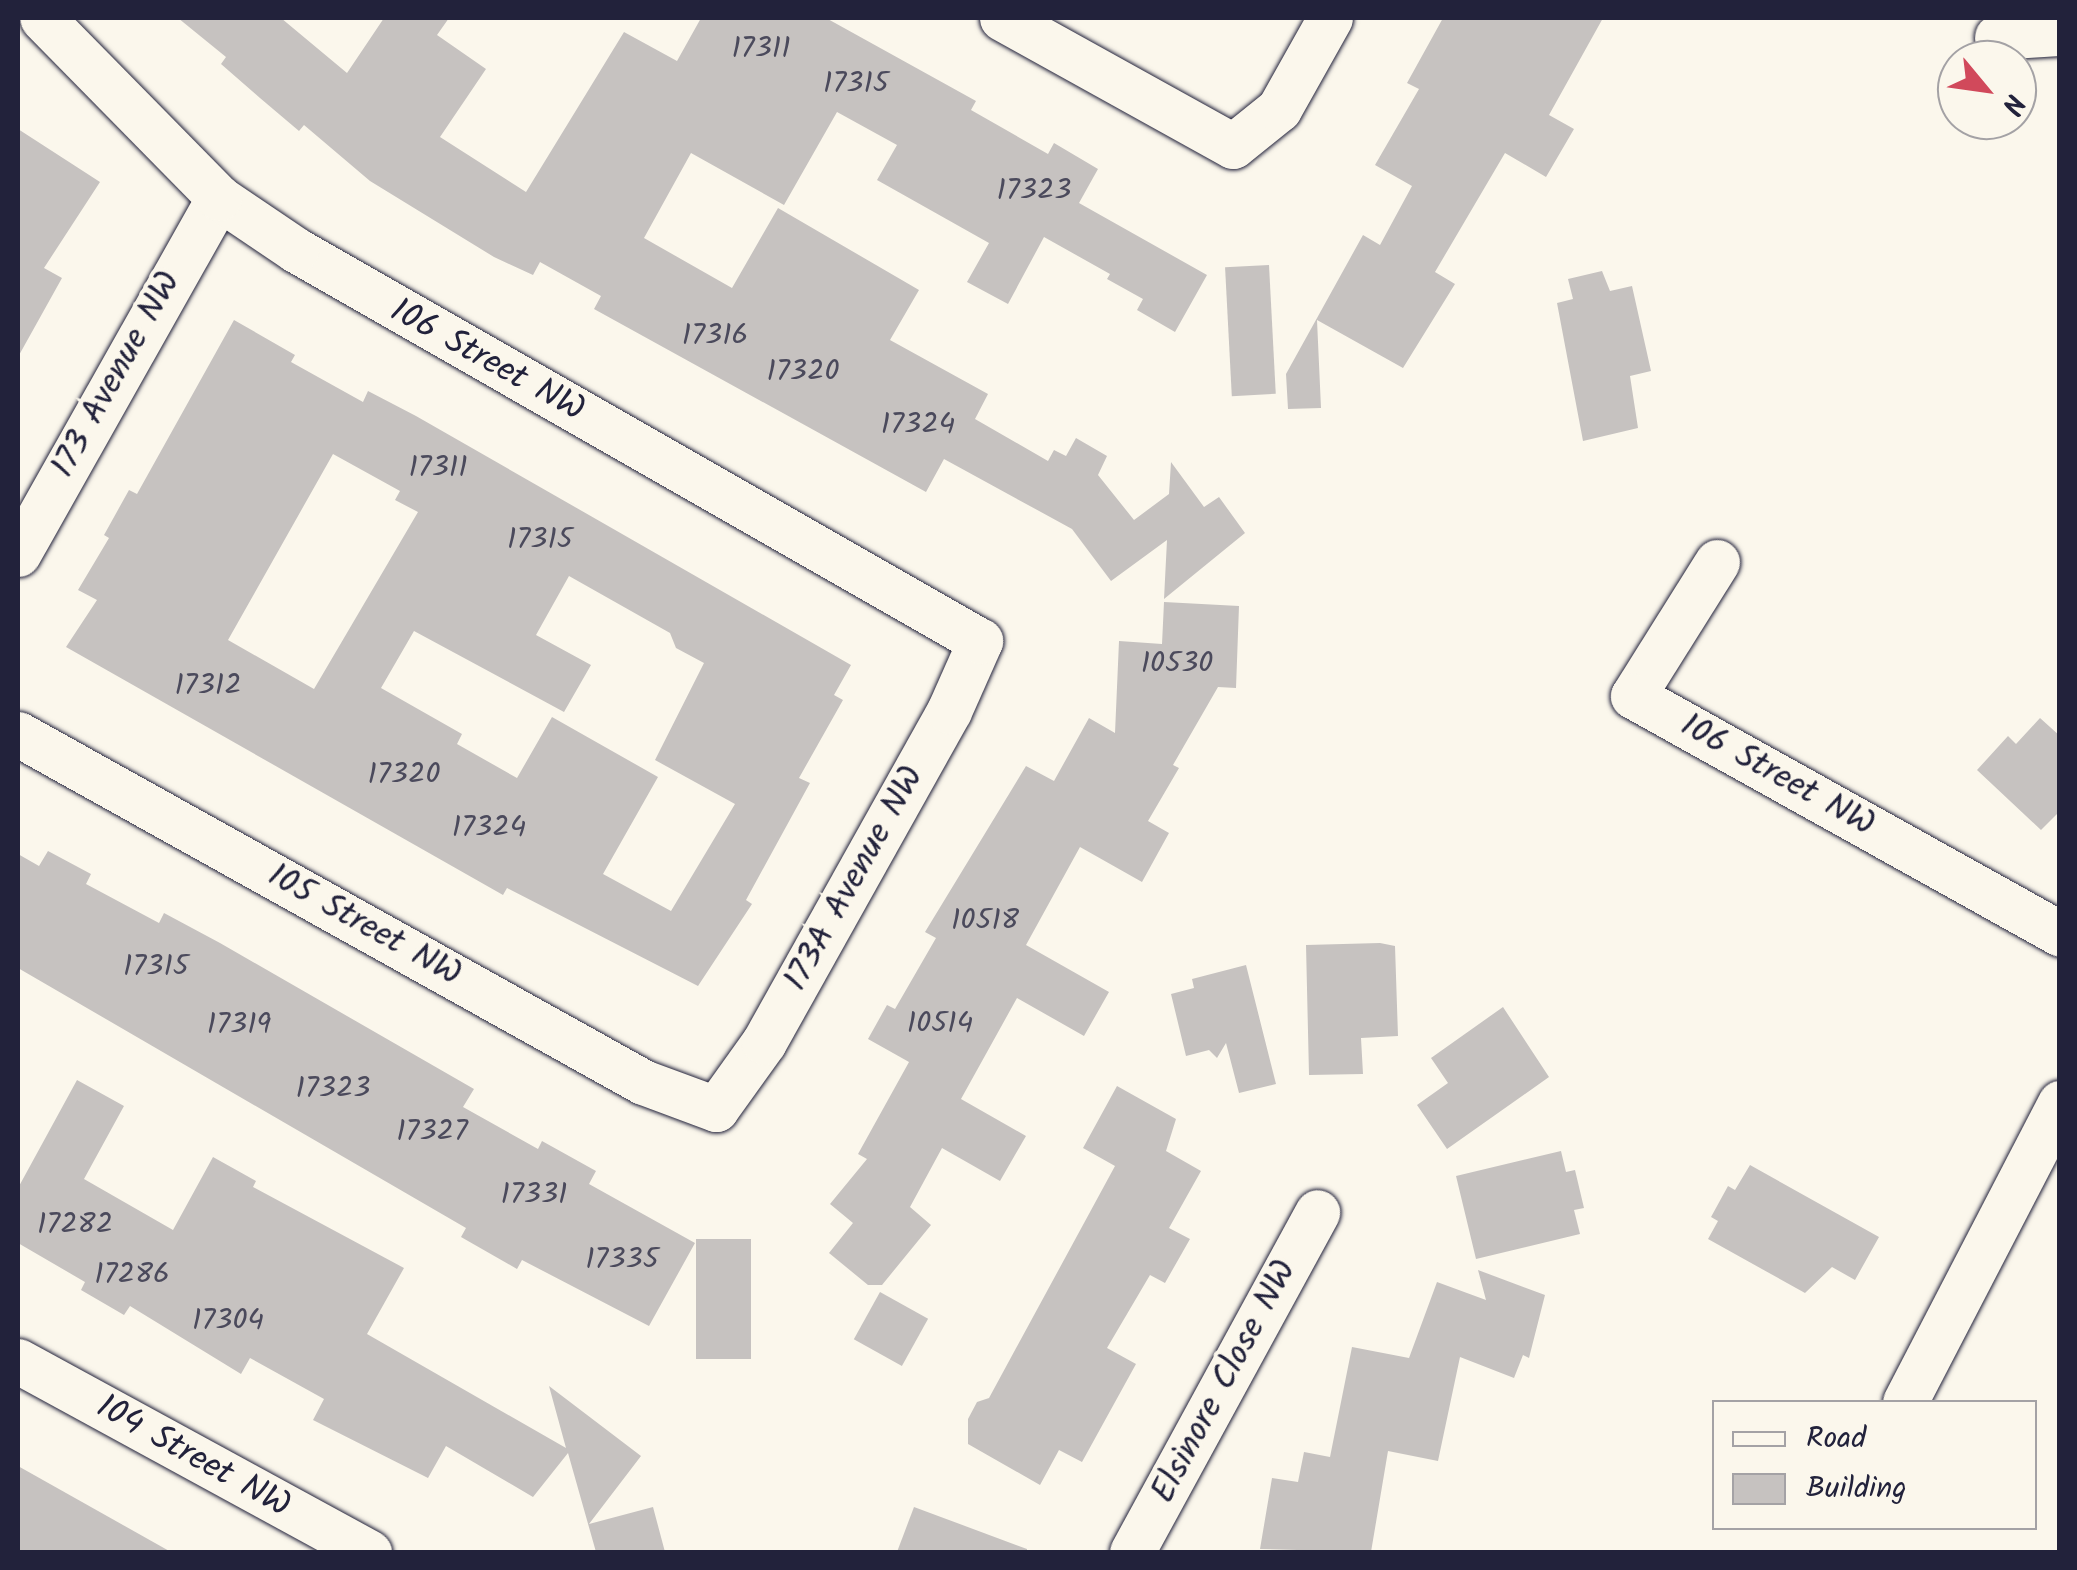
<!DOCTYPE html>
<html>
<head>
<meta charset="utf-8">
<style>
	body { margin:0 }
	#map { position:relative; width:2077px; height:1570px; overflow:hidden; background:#fbf7ec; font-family:Kalam,sans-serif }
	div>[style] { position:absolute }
	.building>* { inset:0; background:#c6c2c0; transform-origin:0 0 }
	.roads { filter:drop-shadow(0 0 2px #22223b) drop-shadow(0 0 2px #22223b) }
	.minor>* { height:45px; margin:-22.5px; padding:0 22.5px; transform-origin:22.5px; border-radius:22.5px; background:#fbf7ec }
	span { translate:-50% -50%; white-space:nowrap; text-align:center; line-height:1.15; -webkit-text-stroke:8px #fbf7ec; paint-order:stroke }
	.number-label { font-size:30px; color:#4b4a5c }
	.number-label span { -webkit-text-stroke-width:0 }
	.street-label { font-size:35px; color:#22223b }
	.frame { position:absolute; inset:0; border:20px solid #22223b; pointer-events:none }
	.legend { position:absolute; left:1712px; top:1400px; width:325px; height:130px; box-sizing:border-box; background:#fbf7ec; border:2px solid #a4a2a5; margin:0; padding:12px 18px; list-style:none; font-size:30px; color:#22223b }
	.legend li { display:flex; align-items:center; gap:20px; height:50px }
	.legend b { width:50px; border:2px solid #a4a2a5 }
	.north { position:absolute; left:1937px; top:40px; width:100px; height:100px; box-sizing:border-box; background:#fbf7ec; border:2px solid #a4a2a5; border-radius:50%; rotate:119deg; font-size:28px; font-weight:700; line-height:40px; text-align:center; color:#22223b }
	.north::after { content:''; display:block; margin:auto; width:35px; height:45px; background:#d1495b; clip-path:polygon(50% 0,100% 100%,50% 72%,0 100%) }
</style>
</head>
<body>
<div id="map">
	<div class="building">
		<div style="clip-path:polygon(178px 18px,281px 18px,347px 73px,384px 18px,449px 18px,437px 35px,486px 69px,440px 137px,526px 192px,624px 32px,677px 61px,701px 18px,826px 18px,976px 101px,971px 110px,1048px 154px,1054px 143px,1098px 169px,1079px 203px,1207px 275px,1175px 332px,1137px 310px,1143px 299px,1107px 279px,1110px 274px,1044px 237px,1008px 304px,967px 282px,989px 243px,877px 180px,897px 145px,837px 112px,784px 205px,691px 153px,644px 238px,732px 288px,778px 208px,919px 290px,890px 340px,988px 394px,975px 419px,1048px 461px,1054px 450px,1066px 456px,1076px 438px,1107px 456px,1098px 475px,1134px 520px,1169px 494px,1171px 462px,1204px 507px,1219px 497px,1245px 533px,1164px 599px,1167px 540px,1111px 581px,1072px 529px,944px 459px,926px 492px,594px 309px,601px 296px,540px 262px,533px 275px,494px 257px,370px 181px,304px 125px,299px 131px,260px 98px,221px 64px,226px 57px)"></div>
		<div style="clip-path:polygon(1443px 18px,1603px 18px,1549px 115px,1574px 129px,1546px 177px,1505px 153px,1435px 272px,1455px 284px,1403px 368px,1317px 320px,1321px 408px,1288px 409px,1286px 374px,1363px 235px,1380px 245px,1412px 186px,1375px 165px,1419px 89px,1407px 83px)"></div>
		<div style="clip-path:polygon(18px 129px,100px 182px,44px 268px,62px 278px,18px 357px)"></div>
		<div style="left:1269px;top:265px;width:129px;height:44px;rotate:87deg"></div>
		<div style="clip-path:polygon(1602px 271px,1610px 291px,1632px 286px,1651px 371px,1630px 376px,1638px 428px,1583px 441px,1557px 303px,1573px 299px,1568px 279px)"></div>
		<div style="clip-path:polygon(evenodd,234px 320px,295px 355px,291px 362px,363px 402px,368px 391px,416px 416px,851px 665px,834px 695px,843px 700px,799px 778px,810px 783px,746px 900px,752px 904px,698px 986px,507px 888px,503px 895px,66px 647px,97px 600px,78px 590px,109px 538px,104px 535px,129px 490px,137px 494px,234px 320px,333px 454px,400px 491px,395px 500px,418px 512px,314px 689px,228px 640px,333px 454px,234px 320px,569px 576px,670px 633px,676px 648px,704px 663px,655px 760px,735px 804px,671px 911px,603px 874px,658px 777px,552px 717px,517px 778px,457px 744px,462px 734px,381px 688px,414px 631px,564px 712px,591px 665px,536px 635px,569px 576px)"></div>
		<div style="clip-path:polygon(1164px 602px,1239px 606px,1236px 688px,1218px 687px,1173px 765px,1179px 768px,1148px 821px,1169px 833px,1142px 882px,1080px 847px,1026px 945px,1109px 992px,1084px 1036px,1017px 998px,961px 1099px,1026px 1136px,1000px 1181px,942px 1148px,910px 1207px,931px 1225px,882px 1285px,868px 1285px,829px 1253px,853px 1223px,830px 1204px,867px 1159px,858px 1154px,909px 1062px,868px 1039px,887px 1005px,895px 1009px,936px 938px,925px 932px,1026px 766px,1054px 781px,1089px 718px,1115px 733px,1119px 641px,1162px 644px)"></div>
		<div style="clip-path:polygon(2040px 718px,2060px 736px,2060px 811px,2041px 830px,1977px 770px,2008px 736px,2016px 744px)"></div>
		<div style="clip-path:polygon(48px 851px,91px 874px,86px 884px,159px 923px,164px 913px,220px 943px,474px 1089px,463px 1107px,538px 1149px,542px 1141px,596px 1171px,589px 1184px,695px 1243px,649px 1326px,522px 1260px,517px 1269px,461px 1237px,466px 1228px,18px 968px,18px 854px,39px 866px)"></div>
		<div style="clip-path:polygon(1380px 943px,1395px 946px,1398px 1036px,1361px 1038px,1363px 1074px,1309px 1075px,1306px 945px)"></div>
		<div style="clip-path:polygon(1246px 965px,1276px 1084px,1239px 1093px,1226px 1043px,1217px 1058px,1209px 1050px,1186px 1056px,1171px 994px,1194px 988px,1192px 979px)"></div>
		<div style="clip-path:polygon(1503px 1007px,1549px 1077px,1447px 1149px,1417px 1105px,1448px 1083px,1431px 1058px)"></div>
		<div style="clip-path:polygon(77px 1080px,124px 1106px,84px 1179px,173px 1230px,213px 1157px,256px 1181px,253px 1187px,404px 1268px,367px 1334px,566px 1448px,549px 1386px,641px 1456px,589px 1524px,653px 1507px,665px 1552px,596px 1552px,568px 1453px,533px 1497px,446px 1446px,428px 1478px,313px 1420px,324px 1399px,250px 1358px,241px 1374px,130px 1306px,124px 1315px,81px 1290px,85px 1282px,18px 1243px,18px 1188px)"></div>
		<div style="clip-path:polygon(1117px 1086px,1176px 1119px,1166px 1151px,1201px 1171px,1169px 1228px,1190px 1239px,1165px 1283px,1150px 1275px,1107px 1348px,1136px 1364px,1082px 1462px,1059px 1450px,1040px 1485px,968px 1444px,968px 1419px,977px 1402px,989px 1398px,1115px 1166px,1083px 1148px)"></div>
		<div style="clip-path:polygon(1561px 1151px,1566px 1172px,1575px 1170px,1584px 1208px,1574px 1210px,1580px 1234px,1476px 1259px,1456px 1176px)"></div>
		<div style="clip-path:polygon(1750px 1165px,1879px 1237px,1855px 1280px,1832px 1267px,1805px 1293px,1708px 1239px,1718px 1221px,1711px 1217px,1728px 1186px,1735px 1190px)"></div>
		<div style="left:696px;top:1239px;width:55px;height:120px"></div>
		<div style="clip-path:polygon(1478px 1270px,1545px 1295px,1529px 1358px,1523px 1355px,1514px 1378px,1460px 1357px,1438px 1461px,1388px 1451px,1371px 1552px,1260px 1549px,1272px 1478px,1298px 1482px,1304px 1452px,1330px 1457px,1352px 1347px,1409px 1358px,1437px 1282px,1486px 1300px)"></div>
		<div style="left:880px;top:1292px;width:55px;height:54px;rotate:29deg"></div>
		<div style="clip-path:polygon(18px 1466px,171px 1552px,18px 1552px)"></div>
		<div style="clip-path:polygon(914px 1507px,1027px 1549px,1027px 1552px,897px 1552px)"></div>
	</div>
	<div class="roads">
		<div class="minor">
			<div style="left:1002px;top:18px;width:264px;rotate:29deg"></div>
			<div style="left:1233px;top:146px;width:59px;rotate:-38.8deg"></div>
			<div style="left:1279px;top:109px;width:104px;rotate:-60.7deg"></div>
			<div style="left:1997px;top:37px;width:63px;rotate:-3.6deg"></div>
			<div style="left:18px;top:554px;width:409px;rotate:-60.6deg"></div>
			<div style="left:1717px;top:562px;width:158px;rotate:122.1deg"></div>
			<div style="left:1633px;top:696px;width:489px;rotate:29.1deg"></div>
			<div style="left:18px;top:734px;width:715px;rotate:29.11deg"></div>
			<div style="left:643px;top:1082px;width:78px;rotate:20.3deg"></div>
			<div style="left:716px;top:1109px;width:82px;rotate:-54.4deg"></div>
			<div style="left:764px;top:1042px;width:379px;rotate:-60.8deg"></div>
			<div style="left:949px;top:711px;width:77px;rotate:-66.1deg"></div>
			<div style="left:980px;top:641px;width:788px;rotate:-150.25deg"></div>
			<div style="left:296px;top:250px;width:93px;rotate:-146deg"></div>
			<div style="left:219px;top:198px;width:252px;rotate:-134.5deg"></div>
			<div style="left:18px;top:1361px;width:400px;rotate:28.6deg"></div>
			<div style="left:1905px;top:1402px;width:337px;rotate:-62.6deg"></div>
			<div style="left:1132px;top:1552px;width:387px;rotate:-61.4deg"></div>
		</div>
	</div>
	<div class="number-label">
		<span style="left:761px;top:49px">17311</span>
		<span style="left:856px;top:84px">17315</span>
		<span style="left:1034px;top:191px">17323</span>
		<span style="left:715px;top:336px">17316</span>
		<span style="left:803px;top:372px">17320</span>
		<span style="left:918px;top:425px">17324</span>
		<span style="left:438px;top:468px">17311</span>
		<span style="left:540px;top:540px">17315</span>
		<span style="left:1177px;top:664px">10530</span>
		<span style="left:208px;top:686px">17312</span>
		<span style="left:404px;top:775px">17320</span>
		<span style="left:489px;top:828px">17324</span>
		<span style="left:985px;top:921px">10518</span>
		<span style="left:156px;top:967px">17315</span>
		<span style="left:940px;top:1024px">10514</span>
		<span style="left:239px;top:1025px">17319</span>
		<span style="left:333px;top:1089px">17323</span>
		<span style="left:432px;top:1132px">17327</span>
		<span style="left:534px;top:1195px">17331</span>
		<span style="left:75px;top:1225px">17282</span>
		<span style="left:622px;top:1260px">17335</span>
		<span style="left:132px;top:1275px">17286</span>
		<span style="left:228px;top:1321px">17304</span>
	</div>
	<div class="street-label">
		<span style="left:487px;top:361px;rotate:29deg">106 Street NW</span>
		<span style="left:117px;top:375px;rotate:-61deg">173 Avenue NW</span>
		<span style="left:1777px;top:776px;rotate:29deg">106 Street NW</span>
		<span style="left:855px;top:879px;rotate:-61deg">173A Avenue NW</span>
		<span style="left:364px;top:926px;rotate:29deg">105 Street NW</span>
		<span style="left:1225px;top:1382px;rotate:-62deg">Elsinore Close NW</span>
		<span style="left:193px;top:1457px;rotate:29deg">104 Street NW</span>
	</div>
	<div class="frame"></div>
	<ul class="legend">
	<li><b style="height:12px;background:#fbf7ec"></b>Road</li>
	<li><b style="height:28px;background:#c6c2c0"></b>Building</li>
	</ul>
	<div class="north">N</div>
</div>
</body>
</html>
